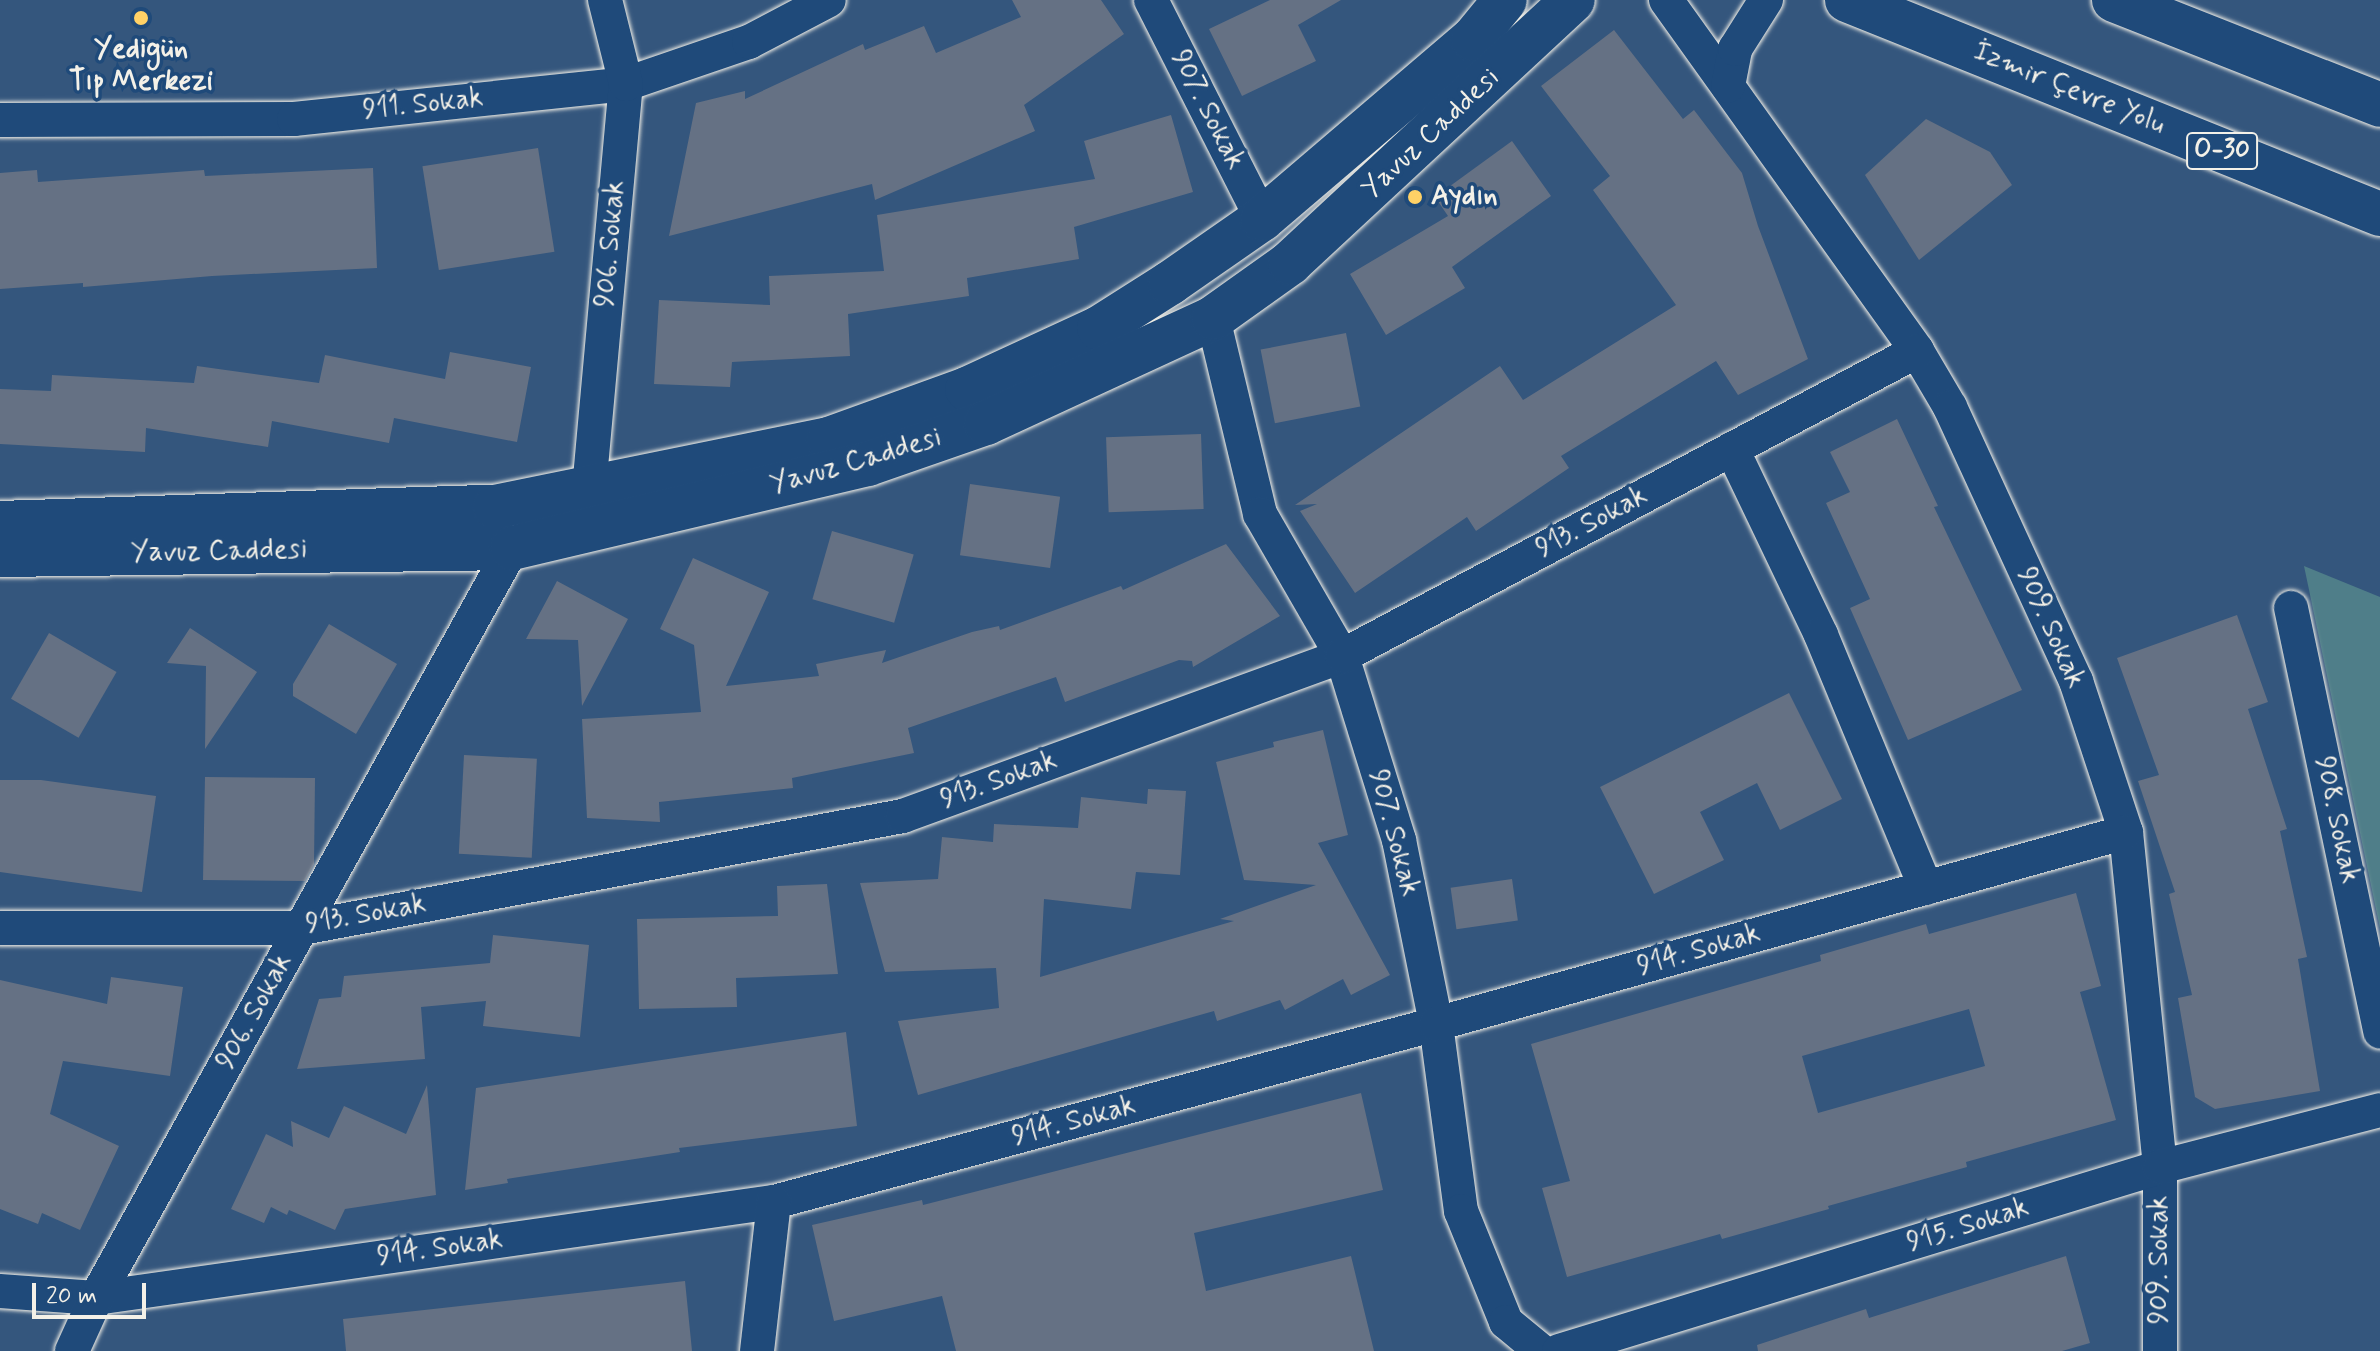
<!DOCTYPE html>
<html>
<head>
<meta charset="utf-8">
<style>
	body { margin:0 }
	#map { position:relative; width:2380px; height:1351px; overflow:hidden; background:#34567d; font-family:Mynerve,sans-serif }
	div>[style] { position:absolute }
	.green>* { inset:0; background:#4f7e89 }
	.building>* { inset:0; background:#657184; transform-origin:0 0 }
	.roads { filter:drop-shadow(0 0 2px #f4f1e8) drop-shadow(0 0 2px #f4f1e8) }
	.minor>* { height:34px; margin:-17px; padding:0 17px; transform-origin:17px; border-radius:17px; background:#1f4a7a }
	.secondary>* { height:44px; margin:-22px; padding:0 22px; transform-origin:22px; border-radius:22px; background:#1f4a7a }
	.motorway>* { height:44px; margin:-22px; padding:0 22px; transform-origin:22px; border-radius:22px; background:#1f4a7a }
	.dots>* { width:22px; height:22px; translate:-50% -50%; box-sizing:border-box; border:4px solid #1f4a7a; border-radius:50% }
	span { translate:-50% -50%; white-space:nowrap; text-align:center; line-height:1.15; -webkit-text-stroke:7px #1f4a7a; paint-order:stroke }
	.shield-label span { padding:2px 6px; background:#1f4a7a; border:2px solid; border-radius:6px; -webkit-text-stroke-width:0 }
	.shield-label { font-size:26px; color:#f4f1e8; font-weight:700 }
	.poi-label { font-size:28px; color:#f4f1e8; font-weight:700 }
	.left { translate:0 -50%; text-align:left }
	.street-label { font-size:28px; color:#f4f1e8 }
	.scale { position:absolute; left:32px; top:1283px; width:114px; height:36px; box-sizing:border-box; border:4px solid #f4f1e8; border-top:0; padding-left:10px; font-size:24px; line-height:28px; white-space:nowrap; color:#f4f1e8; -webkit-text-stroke:6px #1f4a7a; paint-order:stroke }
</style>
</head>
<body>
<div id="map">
	<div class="green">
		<div style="clip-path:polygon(2304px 566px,2380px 597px,2380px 928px)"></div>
	</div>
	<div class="building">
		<div style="clip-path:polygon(1012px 0,1101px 0,1124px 34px,1024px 105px,1035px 131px,875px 200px,872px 184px,669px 236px,696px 103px,745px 91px,745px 99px,863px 44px,865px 50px,924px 26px,936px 53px,1021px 17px)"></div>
		<div style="clip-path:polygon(1270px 0,1341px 0,1298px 25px,1316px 61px,1242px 96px,1209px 29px)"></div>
		<div style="clip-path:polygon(1614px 30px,1683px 119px,1694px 110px,1742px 173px,1758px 226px,1808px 359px,1738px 395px,1716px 361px,1561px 456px,1569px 468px,1476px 531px,1467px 517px,1355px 593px,1300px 511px,1317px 504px,1295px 505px,1500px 366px,1523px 400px,1676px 305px,1593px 190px,1610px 176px,1541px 86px)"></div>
		<div style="clip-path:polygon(1171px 115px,1193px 192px,1074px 227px,1079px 259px,967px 278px,969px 296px,848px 314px,850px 356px,732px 362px,730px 387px,654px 384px,659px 300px,770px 305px,769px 276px,884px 271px,877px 215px,1095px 179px,1084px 141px)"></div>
		<div style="clip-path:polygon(1926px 119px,1990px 152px,2012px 185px,1919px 260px,1865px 175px)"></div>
		<div style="clip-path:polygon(1512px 141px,1551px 196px,1452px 267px,1465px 288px,1386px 335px,1350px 274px,1448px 216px,1435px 197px)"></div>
		<div style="left:538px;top:148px;width:105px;height:117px;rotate:81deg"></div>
		<div style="clip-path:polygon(373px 168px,377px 268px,212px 276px,83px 287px,83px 283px,0 289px,0 173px,37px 170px,38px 182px,204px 170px,205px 176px)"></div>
		<div style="left:1346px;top:333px;width:75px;height:87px;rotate:79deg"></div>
		<div style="clip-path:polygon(450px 352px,531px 367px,517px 442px,394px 418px,389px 443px,272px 421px,268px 447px,146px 428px,145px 452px,0 444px,0 389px,51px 391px,52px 375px,194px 383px,197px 366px,319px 383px,325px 355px,445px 379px)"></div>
		<div style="clip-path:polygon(1897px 419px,1938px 506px,1934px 507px,2022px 690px,1908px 740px,1850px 608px,1870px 599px,1826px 503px,1850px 492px,1830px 452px)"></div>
		<div style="left:1201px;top:434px;width:75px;height:95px;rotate:88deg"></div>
		<div style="left:970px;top:484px;width:91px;height:72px;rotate:8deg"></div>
		<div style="left:832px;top:531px;width:85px;height:71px;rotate:16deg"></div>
		<div style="clip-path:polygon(1226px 544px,1280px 616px,1193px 667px,1192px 661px,1179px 660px,1065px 702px,1056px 677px,908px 728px,914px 753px,792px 778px,793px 788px,659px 802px,660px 822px,587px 818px,582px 719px,701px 712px,694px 645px,660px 629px,693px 558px,769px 592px,726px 686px,819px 676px,816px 664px,886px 650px,882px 663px,972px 632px,999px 626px,1000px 630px,1121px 586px,1123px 590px)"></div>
		<div style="clip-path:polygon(557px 581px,628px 619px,582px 706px,578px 640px,526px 639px)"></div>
		<div style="clip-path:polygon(2237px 615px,2268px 702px,2248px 709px,2287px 829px,2280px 831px,2307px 957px,2298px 959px,2320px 1091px,2215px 1109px,2195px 1097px,2178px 998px,2192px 995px,2169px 894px,2175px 892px,2138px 781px,2159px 775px,2117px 658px)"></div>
		<div style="clip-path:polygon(329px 624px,397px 664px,356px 734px,293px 696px,293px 684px)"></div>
		<div style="clip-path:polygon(190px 628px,257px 672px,205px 749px,206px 666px,167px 663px)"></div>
		<div style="left:49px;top:633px;width:78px;height:76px;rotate:30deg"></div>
		<div style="clip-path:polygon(1789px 693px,1842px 799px,1780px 830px,1757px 783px,1700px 812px,1724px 860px,1654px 894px,1600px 787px)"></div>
		<div style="clip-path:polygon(1323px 730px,1348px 835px,1318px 843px,1390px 975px,1351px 995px,1343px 979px,1285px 1010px,1280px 1000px,1217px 1021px,1214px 1011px,918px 1095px,898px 1021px,999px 1008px,996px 968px,885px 972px,860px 883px,938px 879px,942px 837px,993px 842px,994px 824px,1078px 828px,1081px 797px,1147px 804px,1148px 789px,1186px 791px,1180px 875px,1136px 872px,1131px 909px,1044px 899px,1040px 977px,1234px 921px,1220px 919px,1316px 885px,1244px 880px,1216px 762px,1274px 747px,1273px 742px)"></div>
		<div style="left:464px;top:755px;width:73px;height:99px;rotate:3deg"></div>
		<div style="clip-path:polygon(205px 777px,315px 778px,314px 864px,305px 881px,203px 880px)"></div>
		<div style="clip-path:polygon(0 780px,41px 780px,156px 796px,142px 892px,0 872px)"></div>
		<div style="left:1512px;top:879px;width:42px;height:62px;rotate:82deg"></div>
		<div style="clip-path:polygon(827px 884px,838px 974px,736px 978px,737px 1007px,639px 1009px,637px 919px,778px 916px,777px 886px)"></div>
		<div style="clip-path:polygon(evenodd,2076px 893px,2101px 986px,2080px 992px,2116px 1120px,1966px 1162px,1967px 1167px,1828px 1206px,1829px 1209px,1722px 1239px,1720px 1234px,1567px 1277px,1542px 1188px,1570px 1181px,1531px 1044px,1821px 961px,1820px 955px,1926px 924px,1929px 934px,2076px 893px,1969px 1009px,1985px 1066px,1818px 1113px,1802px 1056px,1969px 1009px)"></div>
		<div style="clip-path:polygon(493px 935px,589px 945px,580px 1037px,483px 1026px,486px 1001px,421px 1007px,425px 1059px,297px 1069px,319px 999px,341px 997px,344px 976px,490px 963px)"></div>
		<div style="clip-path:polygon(111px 977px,183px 987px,170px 1076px,63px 1061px,50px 1114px,119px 1146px,80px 1230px,42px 1213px,38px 1224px,0 1209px,0 980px,107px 1004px)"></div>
		<div style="clip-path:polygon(846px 1032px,857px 1126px,679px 1148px,680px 1152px,507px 1179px,508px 1183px,465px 1190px,476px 1088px)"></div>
		<div style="clip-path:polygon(427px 1085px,436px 1195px,345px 1209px,335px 1230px,289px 1210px,287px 1215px,271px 1207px,264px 1223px,231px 1209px,266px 1134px,293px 1147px,291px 1121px,329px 1138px,344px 1106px,406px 1134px)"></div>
		<div style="clip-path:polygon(1361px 1093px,1383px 1190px,1194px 1233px,1206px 1291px,1351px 1256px,1374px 1351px,956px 1351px,942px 1296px,834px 1321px,812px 1225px,922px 1200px,923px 1205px)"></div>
		<div style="clip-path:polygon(2066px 1256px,2090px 1343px,2062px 1351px,1758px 1351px,1757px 1345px,1866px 1309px,1869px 1318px)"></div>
		<div style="clip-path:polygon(685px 1281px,692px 1351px,346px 1351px,343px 1319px)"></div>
	</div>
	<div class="roads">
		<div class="minor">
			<div style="left:1151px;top:0;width:246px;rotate:63.1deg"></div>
			<div style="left:1666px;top:0;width:432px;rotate:54.4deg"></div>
			<div style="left:1917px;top:351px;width:65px;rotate:59.5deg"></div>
			<div style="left:1950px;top:407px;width:302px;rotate:65.3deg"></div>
			<div style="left:2076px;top:681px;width:159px;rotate:71.7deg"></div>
			<div style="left:2126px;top:832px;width:337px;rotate:84.2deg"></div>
			<div style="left:2160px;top:1167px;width:184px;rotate:90deg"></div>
			<div style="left:1728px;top:86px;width:38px;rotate:-79deg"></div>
			<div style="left:1735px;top:49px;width:58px;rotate:-57.7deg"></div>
			<div style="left:0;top:120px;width:294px;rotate:-0.2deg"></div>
			<div style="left:294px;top:119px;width:334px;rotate:-6deg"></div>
			<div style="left:626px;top:84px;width:130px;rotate:-18.9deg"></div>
			<div style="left:749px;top:42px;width:90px;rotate:-27.7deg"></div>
			<div style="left:1213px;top:318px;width:202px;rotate:76.5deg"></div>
			<div style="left:1260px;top:514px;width:164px;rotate:60deg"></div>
			<div style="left:1342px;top:656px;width:193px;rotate:72.8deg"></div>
			<div style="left:1399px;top:840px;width:188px;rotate:78.6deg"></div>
			<div style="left:1436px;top:1024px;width:189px;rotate:82.4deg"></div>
			<div style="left:1461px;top:1211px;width:120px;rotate:67.9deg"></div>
			<div style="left:1506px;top:1322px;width:45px;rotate:39.6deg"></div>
			<div style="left:1732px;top:449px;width:206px;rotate:64.4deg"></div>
			<div style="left:1821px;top:635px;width:274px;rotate:67.5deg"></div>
			<div style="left:589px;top:489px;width:407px;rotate:-84.8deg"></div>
			<div style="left:626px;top:84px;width:87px;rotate:-104deg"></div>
			<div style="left:2291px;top:608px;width:433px;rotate:78.1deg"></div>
			<div style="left:0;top:928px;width:302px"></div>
			<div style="left:302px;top:928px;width:611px;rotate:-10.56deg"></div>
			<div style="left:903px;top:816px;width:467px;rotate:-20deg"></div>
			<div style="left:1342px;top:656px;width:651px;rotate:-27.94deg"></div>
			<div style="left:0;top:1291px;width:96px;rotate:4.2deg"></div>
			<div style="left:96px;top:1298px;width:685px;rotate:-8.06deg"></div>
			<div style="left:774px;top:1202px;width:686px;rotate:-15.05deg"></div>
			<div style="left:1436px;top:1024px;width:716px;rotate:-15.55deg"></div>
			<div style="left:72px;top:1351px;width:58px;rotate:-65.6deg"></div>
			<div style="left:96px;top:1298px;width:858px;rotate:-60.98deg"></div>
			<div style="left:757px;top:1351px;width:150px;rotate:-83.5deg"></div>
			<div style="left:1559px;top:1351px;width:629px;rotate:-17.02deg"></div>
			<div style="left:2160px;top:1167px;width:227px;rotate:-14.5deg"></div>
		</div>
		<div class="secondary">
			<div style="left:0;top:523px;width:495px;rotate:-1.9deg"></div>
			<div style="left:495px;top:507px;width:341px;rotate:-11.5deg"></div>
			<div style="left:829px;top:439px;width:147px;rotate:-19.9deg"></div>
			<div style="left:967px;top:389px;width:145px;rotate:-24.8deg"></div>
			<div style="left:1099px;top:328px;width:84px;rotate:-32.4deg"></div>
			<div style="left:1170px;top:283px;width:112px;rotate:-34.8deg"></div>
			<div style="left:1262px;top:219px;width:277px;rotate:-40.5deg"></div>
			<div style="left:1473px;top:39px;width:50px;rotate:-50.6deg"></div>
			<div style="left:0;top:555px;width:512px;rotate:-0.78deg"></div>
			<div style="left:512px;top:548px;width:366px;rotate:-13.3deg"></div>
			<div style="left:868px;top:464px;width:125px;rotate:-19.2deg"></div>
			<div style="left:986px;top:423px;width:250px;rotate:-24.8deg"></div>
			<div style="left:1213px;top:318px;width:95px;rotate:-35.5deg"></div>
			<div style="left:1290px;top:263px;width:386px;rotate:-42.9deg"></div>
		</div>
		<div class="motorway">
			<div style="left:1847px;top:0;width:574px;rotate:21.88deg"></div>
			<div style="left:2114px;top:0;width:286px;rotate:21.5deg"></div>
		</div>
	</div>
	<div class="dots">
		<div style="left:141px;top:18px;background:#ffd166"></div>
		<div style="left:1415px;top:197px;background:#ffd166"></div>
	</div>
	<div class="shield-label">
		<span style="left:2222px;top:151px">O-30</span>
	</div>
	<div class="poi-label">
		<span style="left:141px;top:66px">Yedigün<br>Tıp Merkezi</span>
		<span class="left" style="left:1431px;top:197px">Aydın</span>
	</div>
	<div class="street-label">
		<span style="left:2069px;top:89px;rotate:22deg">İzmir Çevre Yolu</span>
		<span style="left:423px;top:105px;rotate:-6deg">911. Sokak</span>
		<span style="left:1207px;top:110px;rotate:63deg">907. Sokak</span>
		<span style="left:1431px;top:134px;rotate:-43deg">Yavuz Caddesi</span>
		<span style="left:611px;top:244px;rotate:-85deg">906. Sokak</span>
		<span style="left:856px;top:462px;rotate:-16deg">Yavuz Caddesi</span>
		<span style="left:1592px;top:523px;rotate:-28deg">913. Sokak</span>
		<span style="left:219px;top:552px;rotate:-1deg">Yavuz Caddesi</span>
		<span style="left:2050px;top:628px;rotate:66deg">909. Sokak</span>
		<span style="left:999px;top:781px;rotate:-20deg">913. Sokak</span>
		<span style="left:2336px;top:820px;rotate:78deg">908. Sokak</span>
		<span style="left:1393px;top:833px;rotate:75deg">907. Sokak</span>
		<span style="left:366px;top:915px;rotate:-10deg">913. Sokak</span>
		<span style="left:1699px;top:951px;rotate:-16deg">914. Sokak</span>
		<span style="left:255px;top:1012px;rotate:-61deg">906. Sokak</span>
		<span style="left:1074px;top:1122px;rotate:-15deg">914. Sokak</span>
		<span style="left:1968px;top:1226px;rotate:-17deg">915. Sokak</span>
		<span style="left:440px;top:1249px;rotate:-8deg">914. Sokak</span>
		<span style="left:2160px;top:1260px;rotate:-90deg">909. Sokak</span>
	</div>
	<div class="scale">20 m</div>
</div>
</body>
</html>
